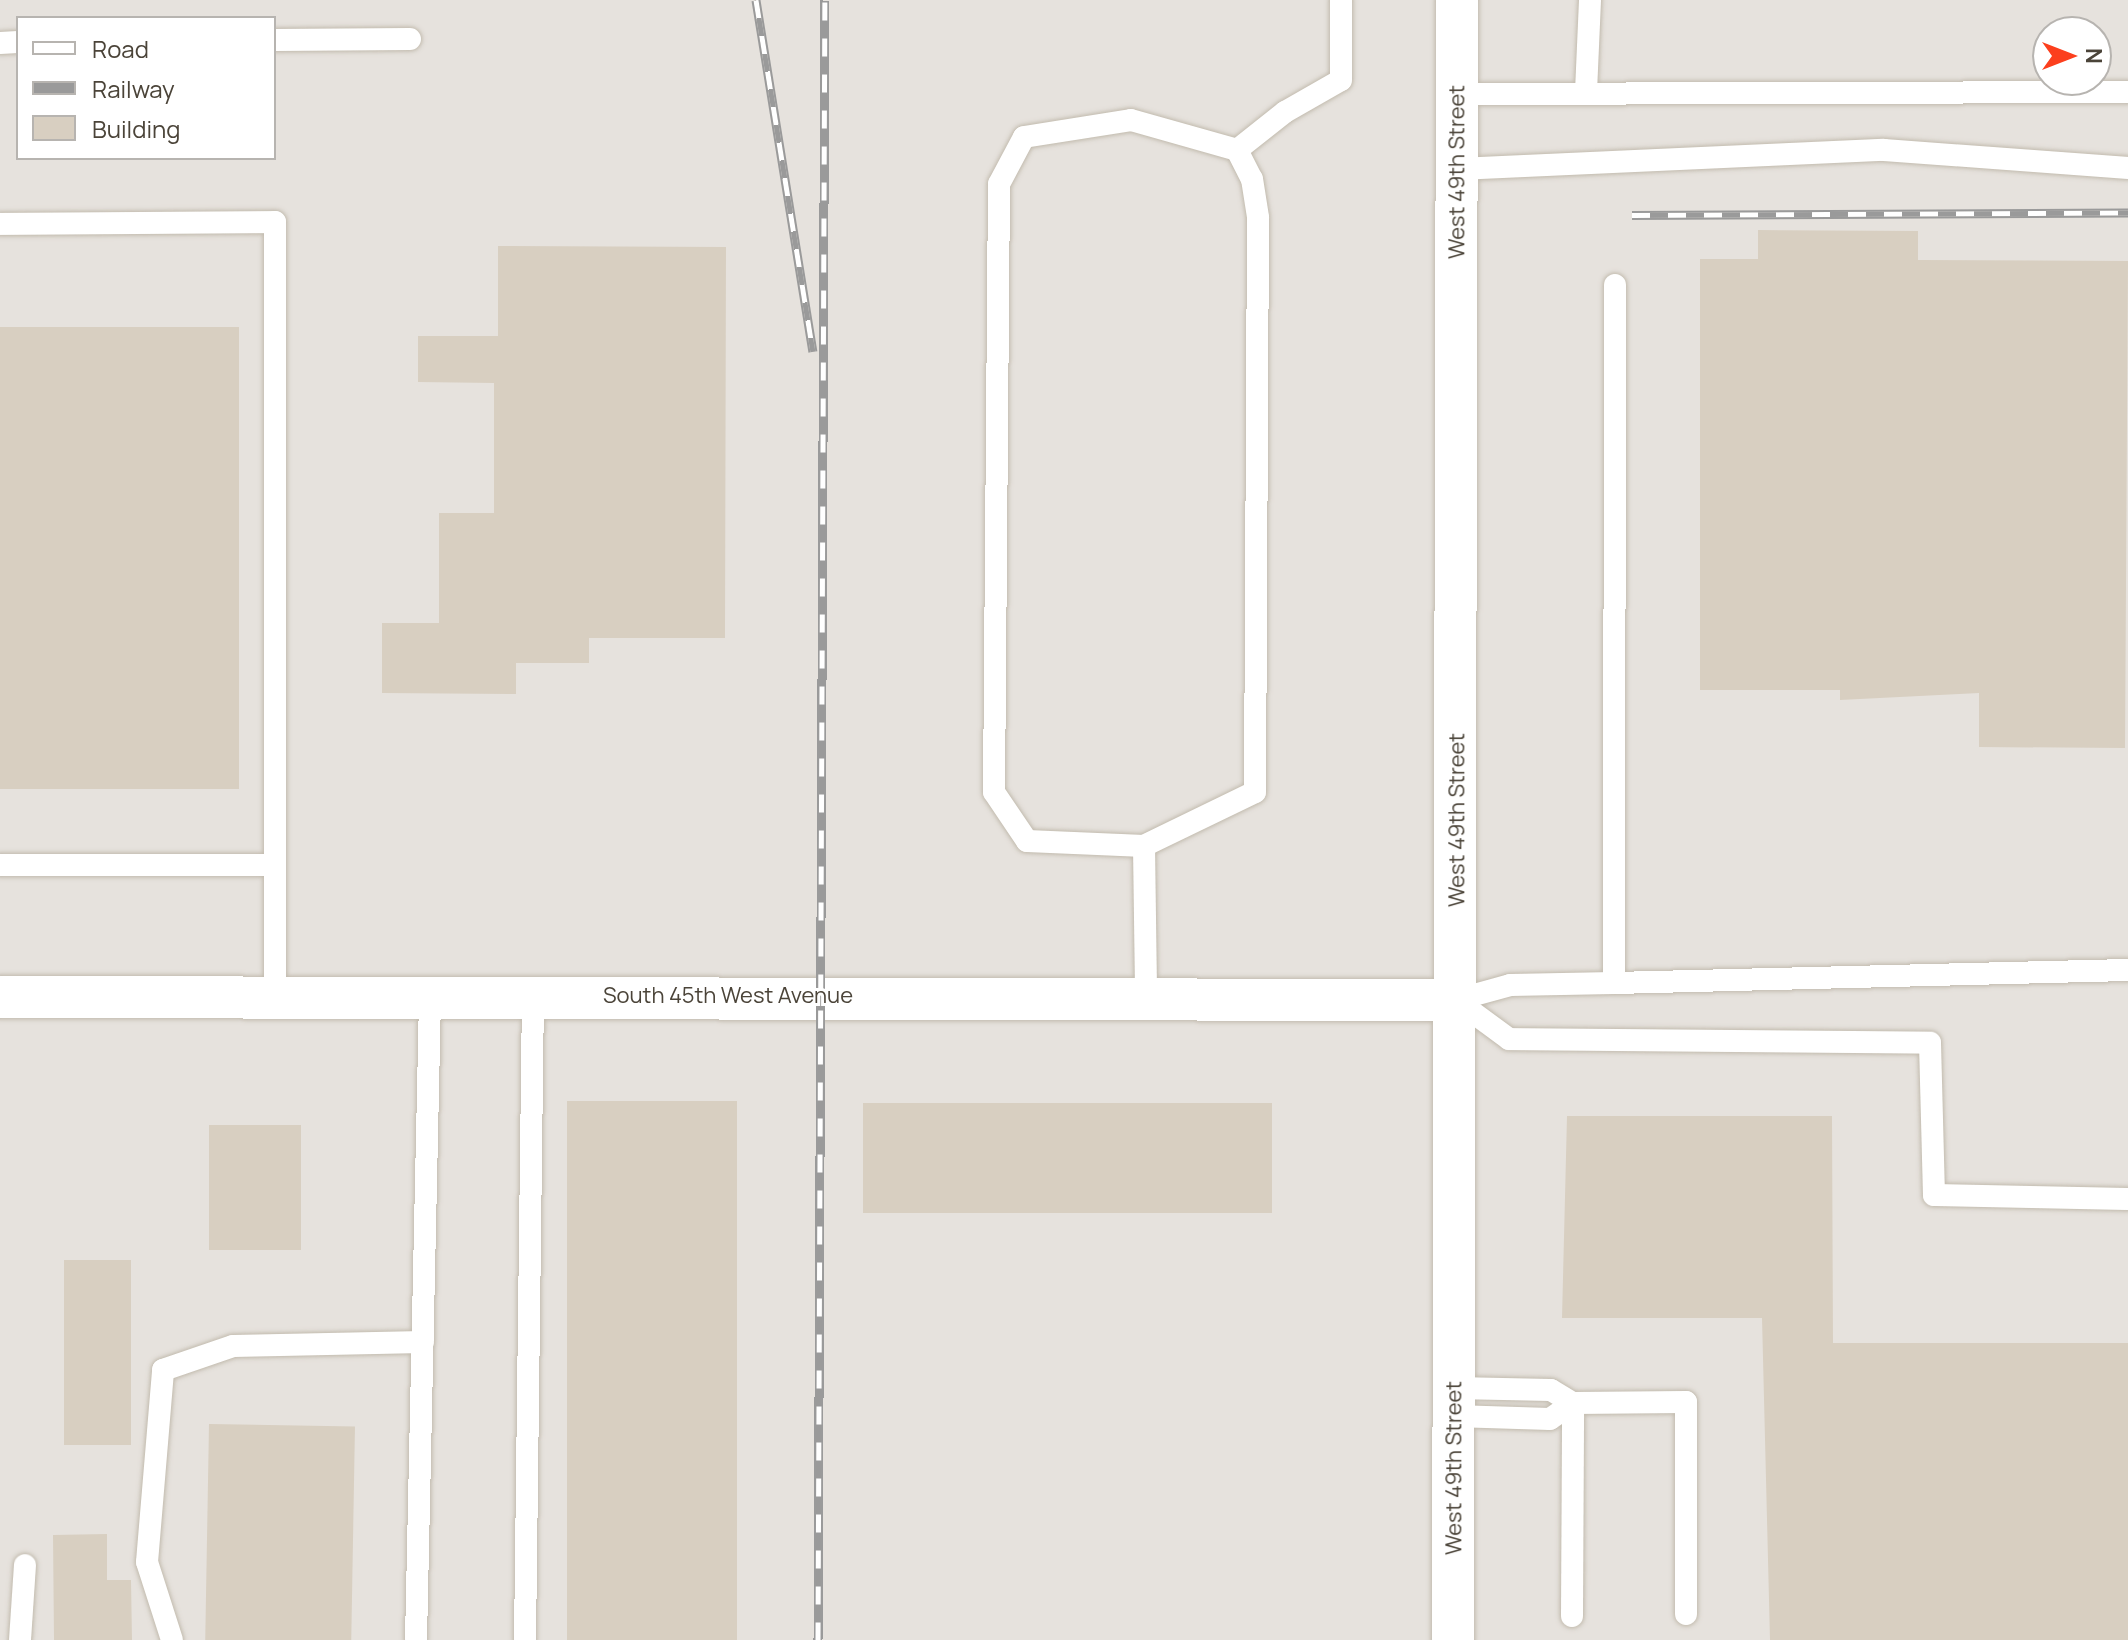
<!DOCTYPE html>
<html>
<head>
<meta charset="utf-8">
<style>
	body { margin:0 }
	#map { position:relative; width:2128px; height:1640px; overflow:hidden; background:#f6f3ec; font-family:Manrope,sans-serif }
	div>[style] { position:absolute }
	.industrial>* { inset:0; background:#e6e2dd }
	.building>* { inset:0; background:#d8cfc1; transform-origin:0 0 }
	.roads { filter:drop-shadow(0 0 2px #c2bbae) drop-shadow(0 0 2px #c2bbae) }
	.service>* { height:22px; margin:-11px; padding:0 11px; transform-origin:11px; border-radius:11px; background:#fff }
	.minor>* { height:42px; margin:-21px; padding:0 21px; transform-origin:21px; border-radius:21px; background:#fff }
	.rail>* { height:9px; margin-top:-4.5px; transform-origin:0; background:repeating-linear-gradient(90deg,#fff 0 18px,#9a9a9a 0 36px); box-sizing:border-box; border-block:2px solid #9a9a9a }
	span { translate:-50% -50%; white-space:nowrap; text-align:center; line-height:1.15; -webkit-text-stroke:6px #fff; paint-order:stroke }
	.street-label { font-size:22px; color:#4b4439 }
	.legend { position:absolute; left:16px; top:16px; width:260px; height:144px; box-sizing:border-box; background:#fff; border:2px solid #b7b4b0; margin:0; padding:10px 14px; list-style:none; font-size:24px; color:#4b4439 }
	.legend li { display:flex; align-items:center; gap:16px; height:40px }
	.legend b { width:40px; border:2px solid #b7b4b0 }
	.north { position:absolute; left:2032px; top:16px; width:80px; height:80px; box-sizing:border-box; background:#fff; border:2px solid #b7b4b0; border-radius:50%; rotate:90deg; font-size:22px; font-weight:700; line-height:32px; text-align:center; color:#4b4439 }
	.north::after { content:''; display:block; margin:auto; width:28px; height:36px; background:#fc3f1d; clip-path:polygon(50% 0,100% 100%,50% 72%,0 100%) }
</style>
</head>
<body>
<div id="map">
	<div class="industrial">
		<div style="clip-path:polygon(evenodd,0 0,2128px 0,2128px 1640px,0 1640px,0 0,18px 18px,274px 18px,274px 158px,18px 158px,18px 18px,0 0,2048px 32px,2096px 32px,2096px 80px,2048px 80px,2048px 32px)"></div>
	</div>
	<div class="building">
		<div style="clip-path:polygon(1758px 230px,1918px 231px,1918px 260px,2128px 261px,2125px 748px,1979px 747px,1979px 693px,1840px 700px,1840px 690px,1700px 690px,1700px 259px,1758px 259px)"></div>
		<div style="clip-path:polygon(498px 246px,726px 247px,725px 638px,589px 638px,589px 663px,516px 663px,516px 694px,382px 693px,382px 623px,439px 623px,439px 513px,494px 513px,494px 383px,418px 382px,418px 336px,498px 336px)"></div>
		<div style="left:0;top:327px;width:239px;height:462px"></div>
		<div style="left:567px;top:1101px;width:170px;height:539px"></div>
		<div style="left:863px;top:1103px;width:409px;height:110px"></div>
		<div style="clip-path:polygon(1567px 1116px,1832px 1116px,1833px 1343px,2128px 1343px,2128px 1640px,1770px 1640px,1762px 1318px,1562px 1318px)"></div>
		<div style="left:209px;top:1125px;width:92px;height:125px"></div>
		<div style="left:64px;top:1260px;width:67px;height:185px"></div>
		<div style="left:209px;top:1424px;width:146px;height:216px;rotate:1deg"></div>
		<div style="clip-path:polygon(107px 1534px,107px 1580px,131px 1580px,132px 1640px,54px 1640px,53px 1535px)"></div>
	</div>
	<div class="roads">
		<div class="service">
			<div style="left:274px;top:40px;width:136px;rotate:-0.4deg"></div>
			<div style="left:0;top:43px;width:18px;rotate:-3deg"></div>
			<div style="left:1586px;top:92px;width:92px;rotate:-87.5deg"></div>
			<div style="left:1458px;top:94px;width:670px;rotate:-0.17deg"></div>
			<div style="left:1131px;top:120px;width:110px;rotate:15.8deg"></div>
			<div style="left:1237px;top:150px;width:33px;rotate:63deg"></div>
			<div style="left:1252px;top:179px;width:39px;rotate:81deg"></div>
			<div style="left:1258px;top:218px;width:574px;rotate:90.3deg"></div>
			<div style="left:1255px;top:792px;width:123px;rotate:154.1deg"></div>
			<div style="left:1144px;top:846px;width:117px;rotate:-177.6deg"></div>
			<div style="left:1027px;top:841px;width:59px;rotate:-124deg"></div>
			<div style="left:994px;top:792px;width:608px;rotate:-89.53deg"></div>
			<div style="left:999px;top:184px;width:53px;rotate:-62deg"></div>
			<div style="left:1024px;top:137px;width:108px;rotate:-9deg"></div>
			<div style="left:1237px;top:150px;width:61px;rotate:-38.4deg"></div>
			<div style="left:1285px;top:112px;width:64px;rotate:-29.7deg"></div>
			<div style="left:1341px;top:80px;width:80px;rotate:-90deg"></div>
			<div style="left:1458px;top:169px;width:426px;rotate:-2.6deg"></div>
			<div style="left:1884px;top:150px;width:245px;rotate:4.2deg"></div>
			<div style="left:0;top:224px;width:275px;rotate:-0.4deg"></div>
			<div style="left:275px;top:222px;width:773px;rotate:90deg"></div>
			<div style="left:1144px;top:846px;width:152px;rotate:89.2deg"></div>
			<div style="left:0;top:865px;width:275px"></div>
			<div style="left:1614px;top:983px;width:514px;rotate:-1.45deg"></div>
			<div style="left:1456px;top:1000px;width:56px;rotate:-15.5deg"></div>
			<div style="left:1510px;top:985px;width:104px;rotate:-1.1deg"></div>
			<div style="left:1614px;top:983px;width:698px;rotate:-89.92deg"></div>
			<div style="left:1456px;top:1000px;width:66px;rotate:36.3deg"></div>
			<div style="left:1509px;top:1039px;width:421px;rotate:0.5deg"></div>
			<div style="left:1930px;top:1043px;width:152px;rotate:88.5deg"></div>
			<div style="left:1934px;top:1195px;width:194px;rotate:1.2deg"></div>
			<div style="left:1455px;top:1388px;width:96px;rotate:1.2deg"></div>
			<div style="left:1551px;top:1390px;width:26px;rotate:31deg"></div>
			<div style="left:1573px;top:1403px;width:113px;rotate:-0.5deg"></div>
			<div style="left:1686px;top:1402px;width:212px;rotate:90deg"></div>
			<div style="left:1454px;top:1416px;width:96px;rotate:1.8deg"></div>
			<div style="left:1550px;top:1419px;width:28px;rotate:-35deg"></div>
			<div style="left:1572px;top:1616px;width:213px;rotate:-89.7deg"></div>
			<div style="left:20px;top:1640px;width:75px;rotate:-86.2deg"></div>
			<div style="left:172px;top:1640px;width:82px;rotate:-107.8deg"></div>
			<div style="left:147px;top:1562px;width:193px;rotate:-85.2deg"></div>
			<div style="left:163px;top:1370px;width:74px;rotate:-18.9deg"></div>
			<div style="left:233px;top:1346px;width:190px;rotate:-1.2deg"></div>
			<div style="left:416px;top:1640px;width:644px;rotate:-88.75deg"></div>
			<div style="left:525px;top:1640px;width:643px;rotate:-89.29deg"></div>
		</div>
		<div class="minor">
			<div style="left:0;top:997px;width:1456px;rotate:0.12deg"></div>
			<div style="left:1453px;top:1640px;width:1640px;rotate:-89.86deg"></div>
		</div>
	</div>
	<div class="rail">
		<div style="left:756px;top:0;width:356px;rotate:80.8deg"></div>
		<div style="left:1632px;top:215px;width:496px;rotate:-0.3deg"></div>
		<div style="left:818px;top:1640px;width:1640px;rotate:-89.76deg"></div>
	</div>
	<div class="street-label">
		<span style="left:1457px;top:172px;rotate:-90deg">West 49th Street</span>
		<span style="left:1457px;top:820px;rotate:-90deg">West 49th Street</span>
		<span style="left:728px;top:996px">South 45th West Avenue</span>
		<span style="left:1454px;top:1468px;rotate:-90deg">West 49th Street</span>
	</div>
	<ul class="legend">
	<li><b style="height:10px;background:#fff"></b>Road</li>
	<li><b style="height:10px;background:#9a9a9a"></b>Railway</li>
	<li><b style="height:22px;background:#d8cfc1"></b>Building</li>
	</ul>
	<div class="north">N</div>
</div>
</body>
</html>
